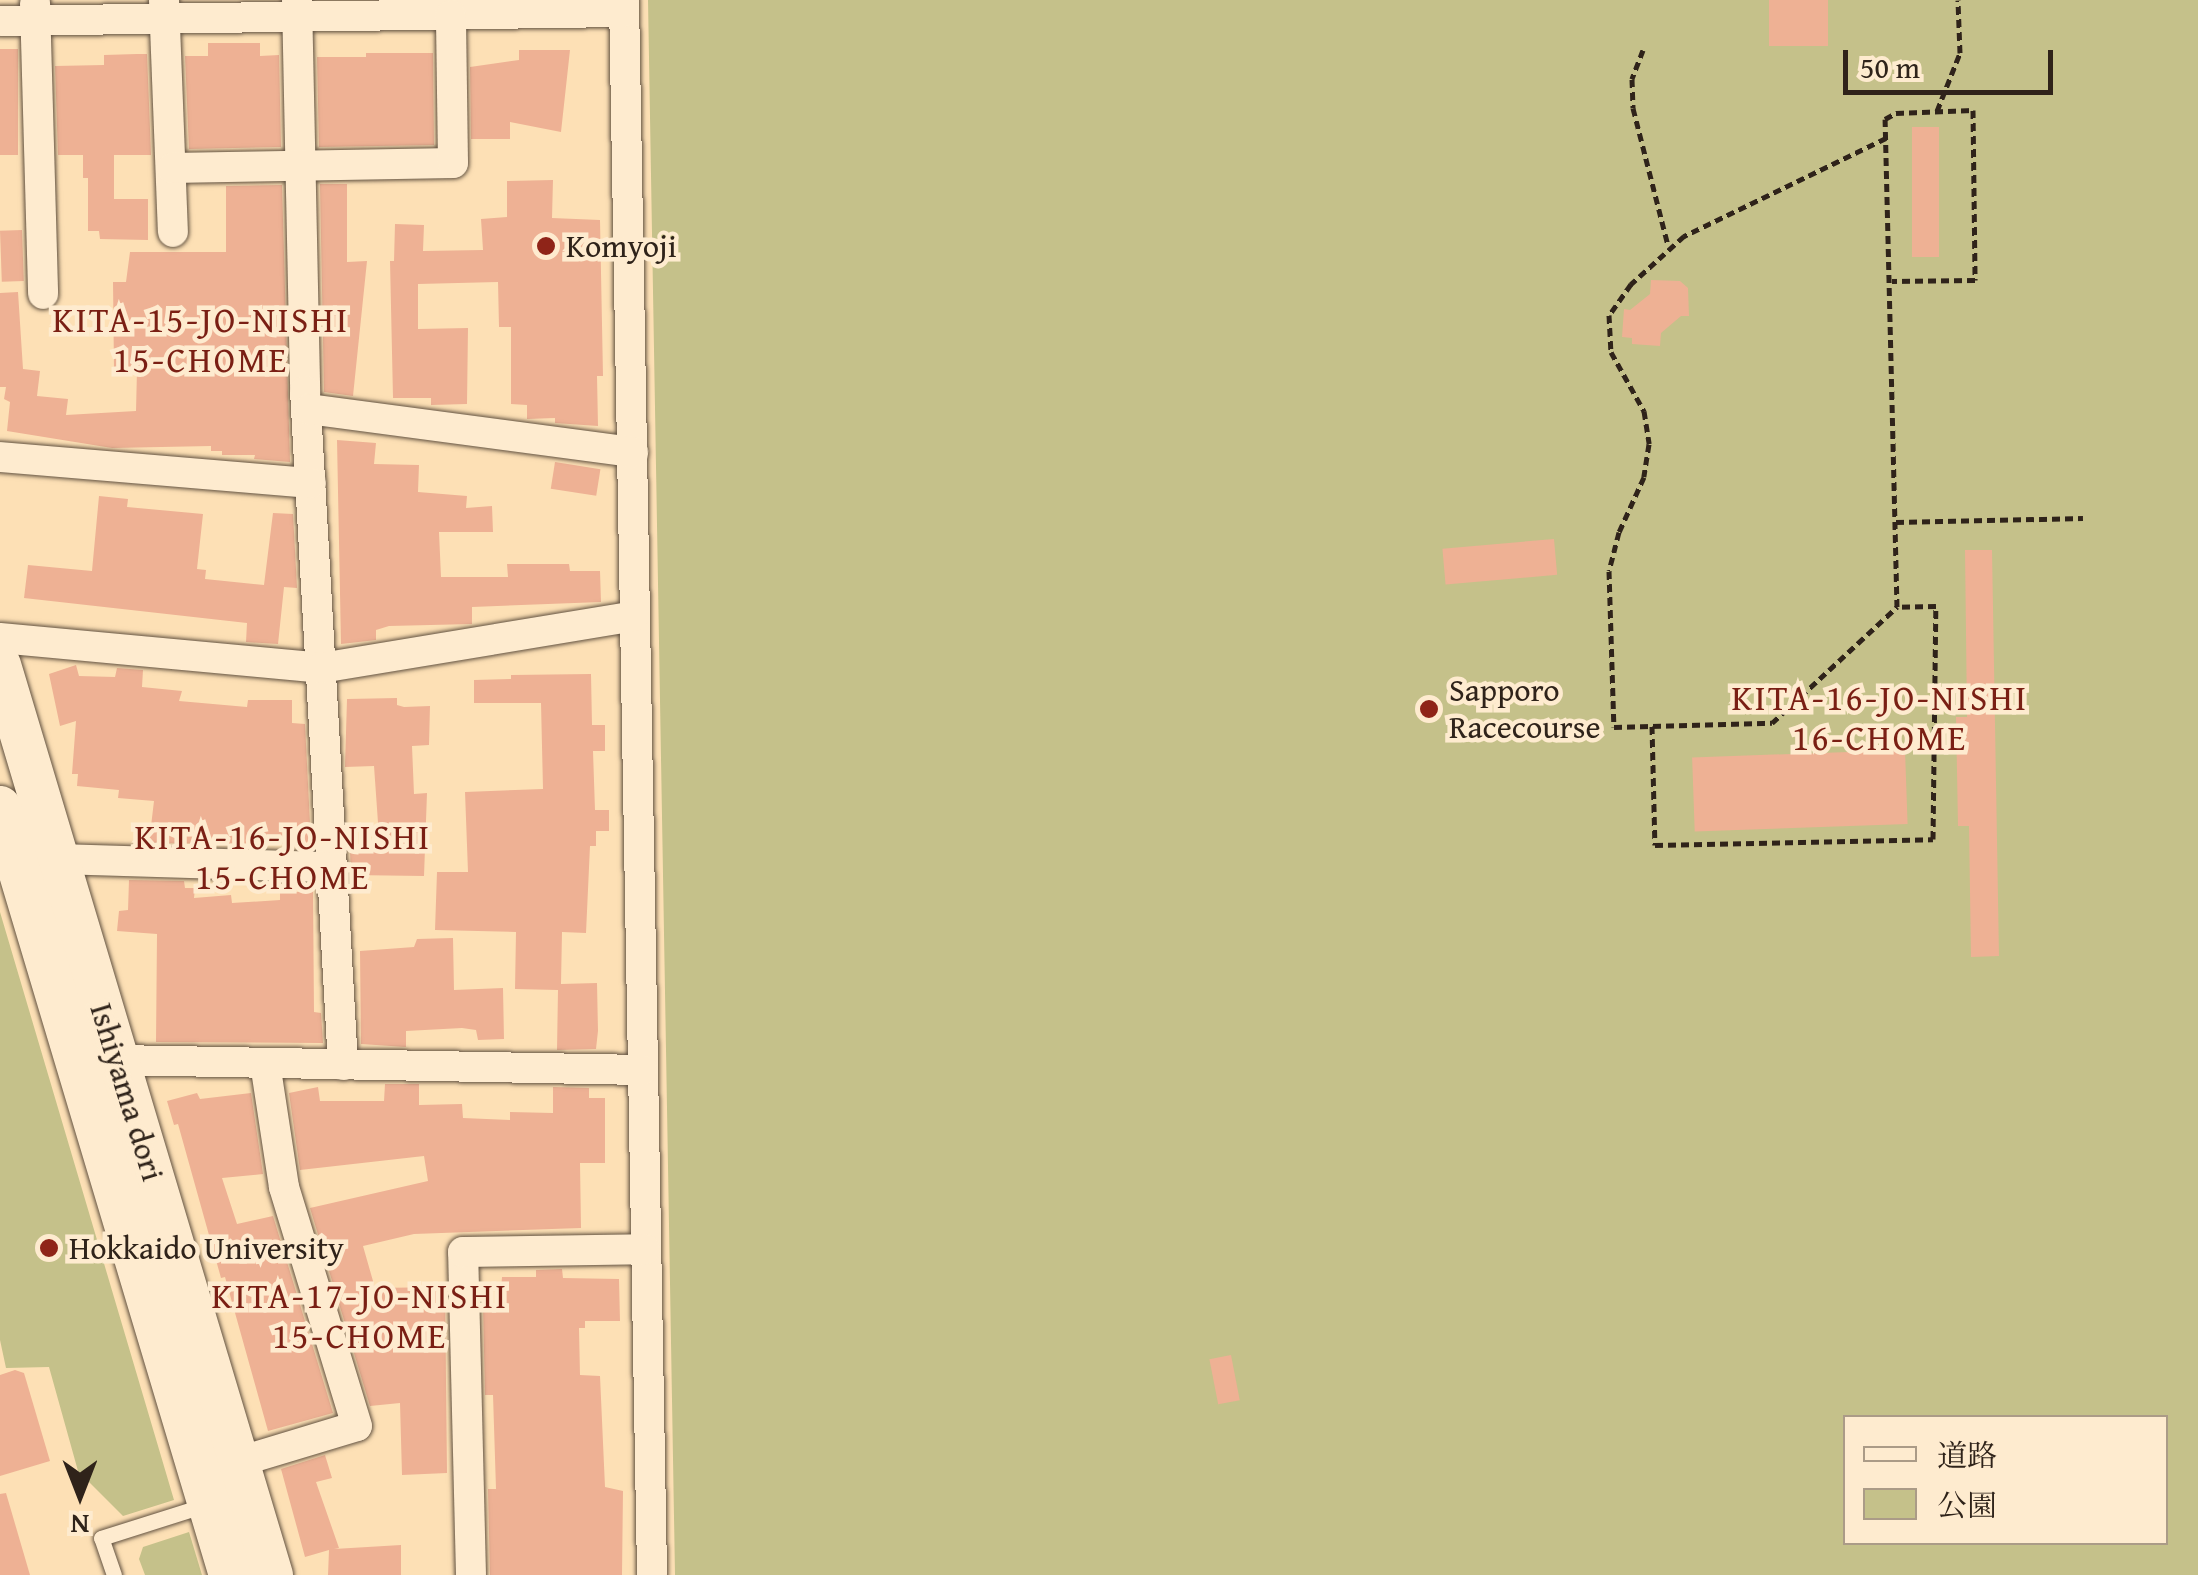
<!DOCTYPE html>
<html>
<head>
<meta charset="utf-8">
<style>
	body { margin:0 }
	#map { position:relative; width:2198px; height:1575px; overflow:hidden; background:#fde0b5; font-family:"Gentium Book Plus","Noto Serif JP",serif }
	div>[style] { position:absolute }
	.green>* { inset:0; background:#c5c18a }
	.building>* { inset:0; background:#eeb194; transform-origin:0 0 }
	.path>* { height:5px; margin-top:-2.5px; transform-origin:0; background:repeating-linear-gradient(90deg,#2f231a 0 8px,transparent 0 13px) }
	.roads { filter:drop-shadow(0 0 2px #625241) drop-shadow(0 0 2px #625241) }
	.lane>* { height:15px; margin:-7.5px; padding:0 7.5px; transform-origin:7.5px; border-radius:7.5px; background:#feebcf }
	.street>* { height:30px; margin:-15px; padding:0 15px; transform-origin:15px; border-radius:15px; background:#feebcf }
	.secondary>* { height:42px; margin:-21px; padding:0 21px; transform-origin:21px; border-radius:21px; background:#feebcf }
	.dots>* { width:28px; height:28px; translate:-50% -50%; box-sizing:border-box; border:5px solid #feebcf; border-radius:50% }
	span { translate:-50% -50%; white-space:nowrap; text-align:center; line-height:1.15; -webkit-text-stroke:9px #feebcf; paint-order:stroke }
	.poi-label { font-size:32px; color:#2f231a }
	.left { translate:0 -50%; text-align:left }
	.street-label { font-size:32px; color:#2f231a }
	.neighbourhood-label { font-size:35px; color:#7a1f14; letter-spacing:2.5px }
	.legend { position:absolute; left:1843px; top:1415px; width:325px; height:130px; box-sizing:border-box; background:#feebcf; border:2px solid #ab9b87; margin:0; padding:12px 18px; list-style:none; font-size:30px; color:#2f231a }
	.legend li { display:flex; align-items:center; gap:20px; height:50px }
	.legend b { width:50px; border:2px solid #ab9b87 }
	.north { position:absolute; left:30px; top:1445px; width:100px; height:100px; -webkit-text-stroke:8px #feebcf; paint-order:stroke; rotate:180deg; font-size:28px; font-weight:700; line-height:40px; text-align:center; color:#2f231a }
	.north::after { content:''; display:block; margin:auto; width:35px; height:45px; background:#2f231a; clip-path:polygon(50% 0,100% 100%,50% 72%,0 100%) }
	.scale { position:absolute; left:1843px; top:50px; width:210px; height:45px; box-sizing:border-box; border:5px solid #2f231a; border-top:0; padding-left:12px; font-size:30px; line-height:35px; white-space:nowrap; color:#2f231a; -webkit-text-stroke:8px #feebcf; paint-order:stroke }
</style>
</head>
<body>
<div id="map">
	<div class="green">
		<div style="clip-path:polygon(evenodd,648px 0,2198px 0,2198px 1575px,675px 1575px,648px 0,1846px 1418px,2166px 1418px,2166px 1542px,1846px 1542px,1846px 1418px)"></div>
		<div style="clip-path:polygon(0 912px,174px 1500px,123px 1516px,78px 1471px,49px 1367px,6px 1368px,0 1340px)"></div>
		<div style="clip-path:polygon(189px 1532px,202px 1575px,145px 1575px,139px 1559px,143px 1547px)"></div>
	</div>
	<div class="building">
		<div style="left:1769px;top:0;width:59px;height:46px"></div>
		<div style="clip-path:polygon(208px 43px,260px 43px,260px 56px,279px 55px,281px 147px,189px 149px,185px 56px,208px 56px)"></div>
		<div style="left:0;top:49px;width:18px;height:106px"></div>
		<div style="clip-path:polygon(519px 50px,570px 50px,561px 132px,510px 122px,510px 139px,471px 139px,470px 67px,519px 60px)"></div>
		<div style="clip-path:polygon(366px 53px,433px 53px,434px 145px,319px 147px,317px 57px,366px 57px)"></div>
		<div style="clip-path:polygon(137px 54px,147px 54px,151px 155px,114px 155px,114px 199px,148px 199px,148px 240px,100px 239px,99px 231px,88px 231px,88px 178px,83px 178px,83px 155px,58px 155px,55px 66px,104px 65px,104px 55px)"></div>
		<div style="left:1912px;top:127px;width:27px;height:130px"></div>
		<div style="clip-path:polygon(553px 180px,552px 218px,600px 220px,603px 376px,597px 376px,598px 426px,555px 423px,555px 418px,527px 419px,527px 405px,511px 404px,511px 327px,499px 327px,498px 282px,418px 284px,418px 329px,468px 328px,467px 404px,431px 405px,431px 398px,393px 398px,390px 261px,394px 261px,395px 224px,424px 225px,423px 251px,483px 250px,481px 219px,507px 217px,507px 181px)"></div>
		<div style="clip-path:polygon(320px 184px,347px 184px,347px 262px,367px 261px,353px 396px,324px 392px)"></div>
		<div style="clip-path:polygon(282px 185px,290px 462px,254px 459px,255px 455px,222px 455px,222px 451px,211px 451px,211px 446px,112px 448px,7px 431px,10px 402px,4px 399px,6px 387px,0 387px,0 293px,18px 292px,23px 369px,40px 371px,37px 396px,68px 399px,66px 415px,136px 411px,137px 370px,114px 370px,113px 282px,126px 282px,130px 252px,226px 252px,226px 186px)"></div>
		<div style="left:22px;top:230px;width:51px;height:22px;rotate:88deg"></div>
		<div style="clip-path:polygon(1651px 280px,1680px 281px,1688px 288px,1689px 316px,1681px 316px,1661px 333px,1660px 346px,1632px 344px,1632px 338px,1622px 337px,1624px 309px,1630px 310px,1650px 294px)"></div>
		<div style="clip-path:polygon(337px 440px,376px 443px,374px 464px,419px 465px,418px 492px,467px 496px,466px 508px,492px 506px,493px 532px,439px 532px,441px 577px,508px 577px,507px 564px,569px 564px,570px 571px,600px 571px,601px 602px,472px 607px,472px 624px,389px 626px,376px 630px,376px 640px,341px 644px)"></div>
		<div style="left:555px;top:462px;width:46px;height:27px;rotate:9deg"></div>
		<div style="clip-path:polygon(99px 496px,128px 499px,127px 507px,203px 514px,197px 569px,206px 570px,205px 579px,264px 585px,273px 513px,293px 514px,297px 588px,284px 587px,278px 644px,246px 642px,247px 623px,24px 598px,28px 565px,92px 571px)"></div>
		<div style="left:1554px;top:539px;width:36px;height:112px;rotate:85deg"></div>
		<div style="clip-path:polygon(1965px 550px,1992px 550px,1999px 956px,1971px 957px,1969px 826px,1958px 826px,1956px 717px,1967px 717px)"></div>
		<div style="clip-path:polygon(76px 665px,79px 676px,115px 677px,117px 668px,143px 670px,142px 687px,182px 691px,179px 701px,247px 707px,248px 700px,292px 700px,292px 723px,305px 724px,311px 844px,149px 843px,154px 801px,118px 798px,119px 790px,77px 786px,78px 774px,72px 774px,76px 721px,60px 726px,49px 674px)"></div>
		<div style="clip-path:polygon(591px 674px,592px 725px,605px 725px,605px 751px,593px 751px,595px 810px,609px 810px,609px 831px,596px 831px,596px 846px,590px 846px,586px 933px,562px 932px,561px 984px,597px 983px,598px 1031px,596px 1049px,557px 1050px,558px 990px,515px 989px,516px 932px,435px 930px,437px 872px,468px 872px,465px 792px,543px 789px,541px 703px,474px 703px,474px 680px,511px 679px,511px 675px)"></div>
		<div style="clip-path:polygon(397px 698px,397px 705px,404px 707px,430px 706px,429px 745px,412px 746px,414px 794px,427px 793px,424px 876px,351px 875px,350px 850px,380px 851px,374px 766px,345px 767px,347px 699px)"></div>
		<div style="left:1905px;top:750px;width:74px;height:213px;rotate:88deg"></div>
		<div style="clip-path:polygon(129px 880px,184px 881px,185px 888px,195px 888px,194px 898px,231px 895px,232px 903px,280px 900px,280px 893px,313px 891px,314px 1012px,321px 1013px,323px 1043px,156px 1042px,157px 934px,117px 931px,119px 911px,128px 910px)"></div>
		<div style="clip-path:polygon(453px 938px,454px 990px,503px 988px,504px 1039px,478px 1040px,476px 1030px,462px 1028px,406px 1031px,406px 1047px,361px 1044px,360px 951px,414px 947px,417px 939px)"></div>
		<div style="clip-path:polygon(385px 1084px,419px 1084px,419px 1105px,462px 1104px,463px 1118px,510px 1120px,510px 1112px,553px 1113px,553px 1087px,589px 1088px,589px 1098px,605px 1098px,605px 1163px,580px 1163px,581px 1228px,414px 1234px,363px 1246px,375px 1288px,445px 1287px,447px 1473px,402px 1475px,400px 1403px,370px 1406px,310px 1208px,428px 1181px,424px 1156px,300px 1170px,289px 1093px,318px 1087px,320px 1101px,384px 1101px)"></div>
		<div style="clip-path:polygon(197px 1093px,200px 1099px,251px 1093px,263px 1174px,222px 1178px,237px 1224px,273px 1216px,333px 1413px,268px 1431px,225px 1277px,221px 1278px,178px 1124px,174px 1125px,167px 1101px)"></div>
		<div style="clip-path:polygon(562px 1269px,563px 1278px,619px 1279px,620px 1321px,585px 1321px,585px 1328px,579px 1328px,580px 1375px,600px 1376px,605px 1487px,623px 1491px,622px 1575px,490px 1575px,488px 1489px,496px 1489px,493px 1395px,485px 1395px,483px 1305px,500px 1304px,502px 1277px,536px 1277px,536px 1270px)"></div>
		<div style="left:1231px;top:1355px;width:46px;height:22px;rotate:79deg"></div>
		<div style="clip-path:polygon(15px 1370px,24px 1373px,50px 1461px,0 1476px,0 1375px)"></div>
		<div style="clip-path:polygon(325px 1455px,332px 1478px,316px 1482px,339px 1548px,334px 1549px,401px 1545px,401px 1575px,328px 1575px,329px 1550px,305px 1557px,281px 1469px)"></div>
		<div style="clip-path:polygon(6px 1493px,30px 1575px,0 1575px,0 1494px)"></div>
	</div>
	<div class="path">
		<div style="left:1643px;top:50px;width:31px;rotate:111deg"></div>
		<div style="left:1632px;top:79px;width:29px;rotate:88deg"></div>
		<div style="left:1633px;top:108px;width:141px;rotate:75.7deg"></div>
		<div style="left:1937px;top:111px;width:62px;rotate:-68.4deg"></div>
		<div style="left:1960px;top:53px;width:53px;rotate:-92.2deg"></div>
		<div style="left:1886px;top:138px;width:225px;rotate:154.1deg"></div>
		<div style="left:1684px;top:236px;width:72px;rotate:137.8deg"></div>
		<div style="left:1631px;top:284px;width:38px;rotate:125deg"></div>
		<div style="left:1609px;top:315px;width:37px;rotate:87deg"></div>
		<div style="left:1611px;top:352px;width:68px;rotate:60.8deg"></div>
		<div style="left:1644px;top:411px;width:33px;rotate:81deg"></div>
		<div style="left:1649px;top:444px;width:33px;rotate:99deg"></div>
		<div style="left:1644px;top:477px;width:60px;rotate:114.4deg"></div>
		<div style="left:1619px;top:532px;width:40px;rotate:104.4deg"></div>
		<div style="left:1609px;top:571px;width:156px;rotate:88.2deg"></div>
		<div style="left:1614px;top:727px;width:158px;rotate:-1.5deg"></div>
		<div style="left:1772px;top:723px;width:171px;rotate:-42.9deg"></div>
		<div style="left:1897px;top:607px;width:488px;rotate:-91.4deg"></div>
		<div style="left:1885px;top:119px;width:13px;rotate:-29deg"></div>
		<div style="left:1896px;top:113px;width:77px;rotate:-2.2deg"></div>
		<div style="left:1973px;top:110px;width:170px;rotate:89.3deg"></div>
		<div style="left:1975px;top:280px;width:83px;rotate:179.3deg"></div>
		<div style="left:1896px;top:522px;width:187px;rotate:-1.2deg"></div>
		<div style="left:1652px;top:726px;width:119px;rotate:88.6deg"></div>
		<div style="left:1655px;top:845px;width:278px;rotate:-1.2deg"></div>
		<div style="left:1933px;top:839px;width:233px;rotate:-89.3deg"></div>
		<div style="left:1936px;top:606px;width:39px;rotate:179deg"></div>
	</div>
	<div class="roads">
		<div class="lane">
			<div style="left:114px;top:1575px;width:39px;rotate:-109deg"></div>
			<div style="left:101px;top:1538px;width:109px;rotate:-17.6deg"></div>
		</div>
		<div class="street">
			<div style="left:164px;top:0;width:232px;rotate:87.8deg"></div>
			<div style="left:297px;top:0;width:391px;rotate:88.8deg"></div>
			<div style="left:305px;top:391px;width:675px;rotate:86.77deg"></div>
			<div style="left:624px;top:0;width:1575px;rotate:88.98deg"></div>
			<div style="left:35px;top:3px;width:291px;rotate:88.4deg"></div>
			<div style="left:0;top:21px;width:624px;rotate:-0.83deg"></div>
			<div style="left:172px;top:168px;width:281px;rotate:-1deg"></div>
			<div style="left:453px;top:163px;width:148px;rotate:-90.8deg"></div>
			<div style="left:309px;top:409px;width:327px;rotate:7.6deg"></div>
			<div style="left:0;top:457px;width:312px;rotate:4.8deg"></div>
			<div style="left:0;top:638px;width:322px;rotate:5.3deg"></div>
			<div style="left:321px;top:668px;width:317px;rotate:-9.4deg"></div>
			<div style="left:56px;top:859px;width:277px;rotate:1.7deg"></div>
			<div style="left:117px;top:1060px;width:525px;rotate:1.09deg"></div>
			<div style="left:238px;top:1462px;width:124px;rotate:-16.8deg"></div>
			<div style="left:357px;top:1426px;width:250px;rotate:-107deg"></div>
			<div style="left:284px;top:1187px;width:125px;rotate:-98.7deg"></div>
			<div style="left:471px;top:1575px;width:323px;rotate:-91.4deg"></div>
			<div style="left:463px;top:1252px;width:182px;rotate:-0.9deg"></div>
		</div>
		<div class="secondary">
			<div style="left:0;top:665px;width:950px;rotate:73.36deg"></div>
			<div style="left:0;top:807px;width:802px;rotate:73.33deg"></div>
		</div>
	</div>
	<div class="dots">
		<div style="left:546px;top:246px;background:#8f2418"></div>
		<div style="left:1429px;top:709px;background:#8f2418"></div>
		<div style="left:49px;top:1248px;background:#8f2418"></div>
	</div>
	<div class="poi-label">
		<span class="left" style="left:566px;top:246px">Komyoji</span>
		<span class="left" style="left:1449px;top:709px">Sapporo<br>Racecourse</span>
		<span class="left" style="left:69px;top:1248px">Hokkaido University</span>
	</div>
	<div class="street-label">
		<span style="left:127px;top:1092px;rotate:73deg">Ishiyama dori</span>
	</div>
	<div class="neighbourhood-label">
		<span style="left:201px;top:340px">KITA-15-JO-NISHI<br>15-CHOME</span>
		<span style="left:1880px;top:718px">KITA-16-JO-NISHI<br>16-CHOME</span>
		<span style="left:283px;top:857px">KITA-16-JO-NISHI<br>15-CHOME</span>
		<span style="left:360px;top:1316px">KITA-17-JO-NISHI<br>15-CHOME</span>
	</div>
	<ul class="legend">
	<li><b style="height:12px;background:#feebcf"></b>道路</li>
	<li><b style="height:28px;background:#c5c18a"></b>公園</li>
	</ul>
	<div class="north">N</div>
	<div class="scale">50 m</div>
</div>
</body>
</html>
